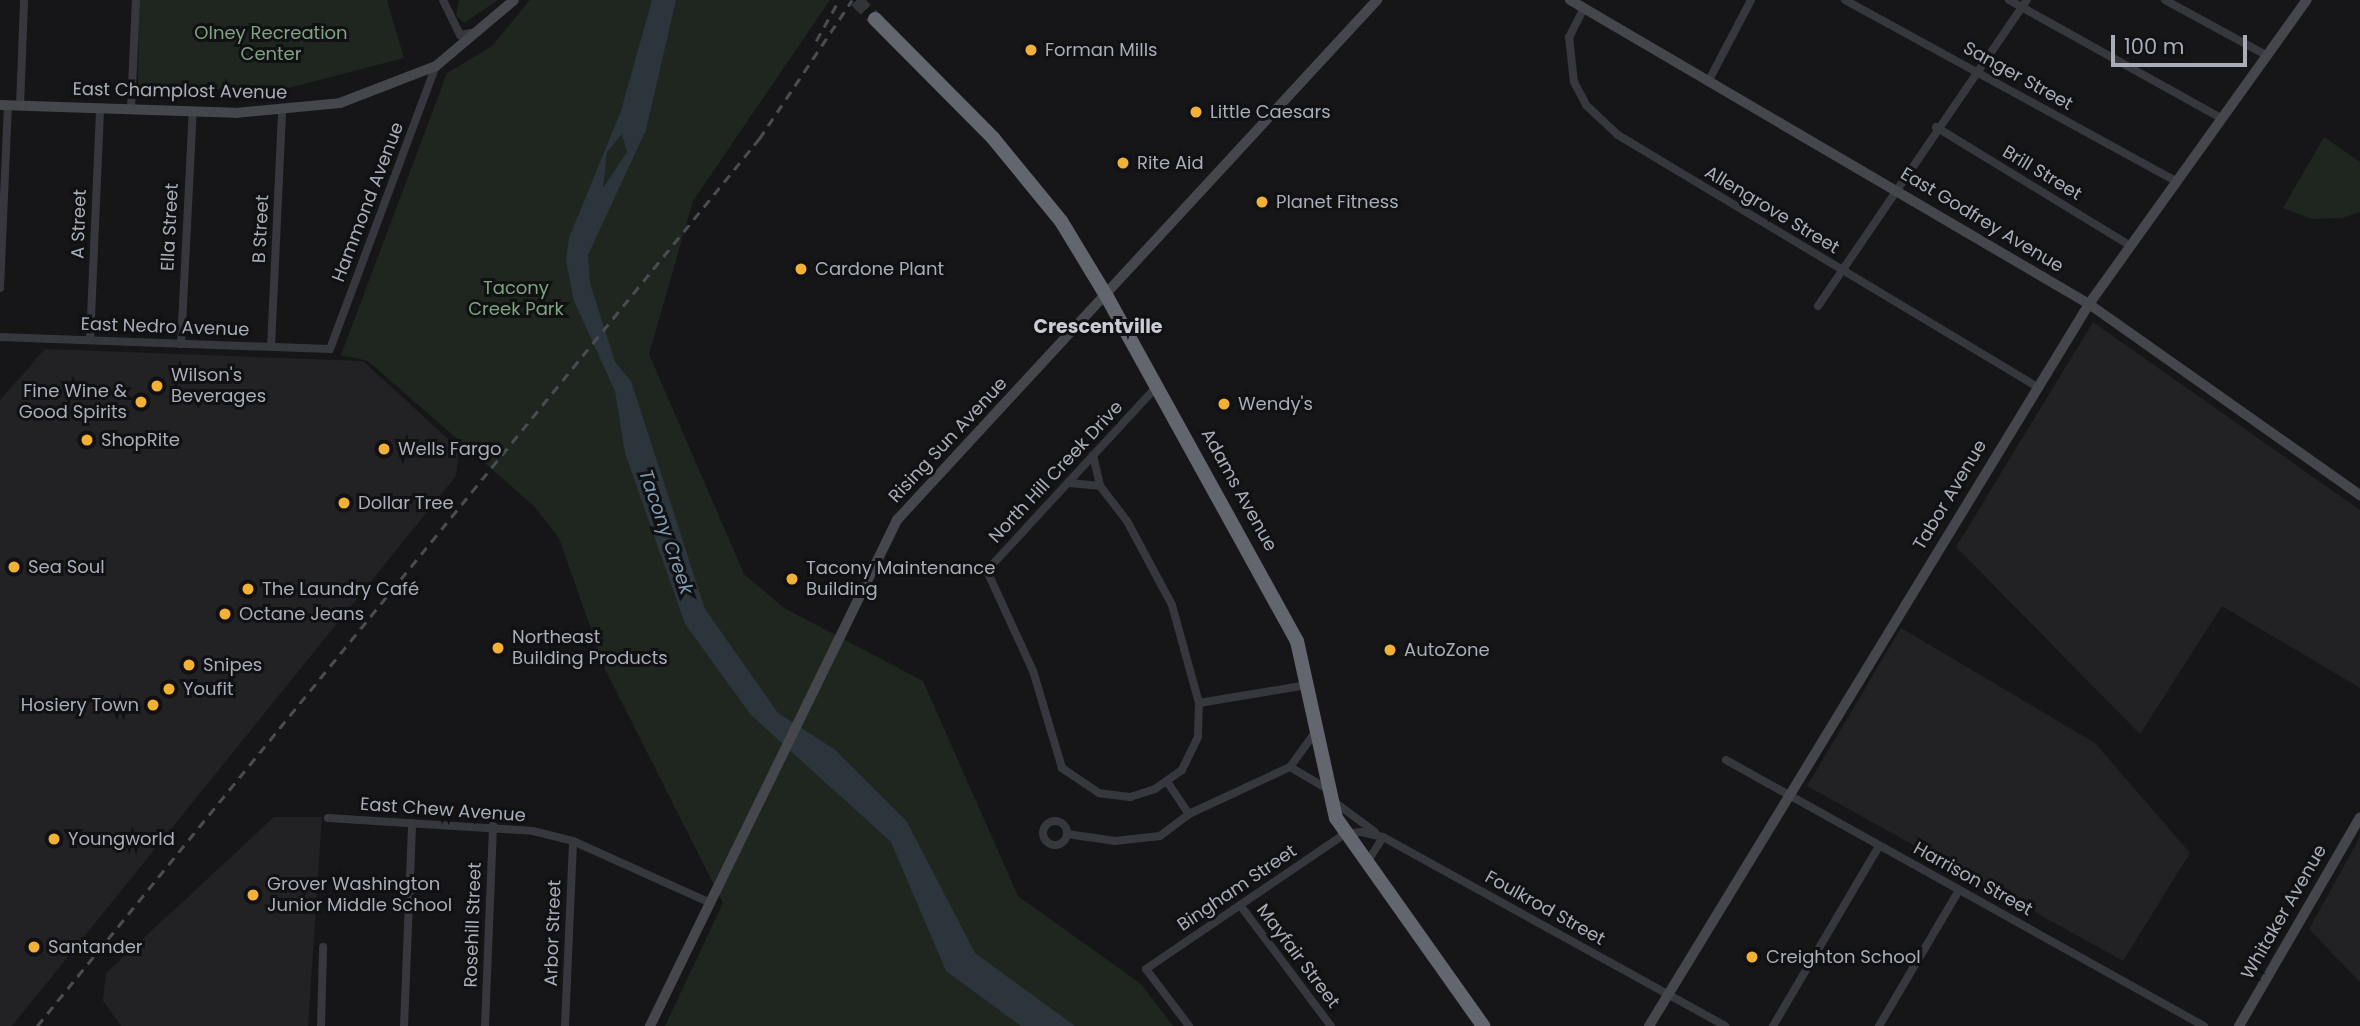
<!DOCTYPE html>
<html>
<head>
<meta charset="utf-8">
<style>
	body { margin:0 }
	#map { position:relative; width:2360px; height:1026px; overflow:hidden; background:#161618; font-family:Poppins,sans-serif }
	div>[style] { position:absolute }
	.built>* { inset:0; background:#222225 }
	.green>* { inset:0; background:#1e261f }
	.water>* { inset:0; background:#2c353c }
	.highway-tunnel>* { height:14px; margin-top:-7px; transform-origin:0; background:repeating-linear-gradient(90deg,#333438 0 14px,transparent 0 21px) }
	.street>* { height:8px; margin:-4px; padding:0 4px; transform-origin:4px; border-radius:4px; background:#37383d }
	.street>.ring { margin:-4px; padding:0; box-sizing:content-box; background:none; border:8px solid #37383d; border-radius:50% }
	.secondary>* { height:10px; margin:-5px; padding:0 5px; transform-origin:5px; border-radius:5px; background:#45474d }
	.highway>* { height:14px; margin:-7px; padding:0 7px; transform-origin:7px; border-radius:7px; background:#63666e }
	.rail>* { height:2.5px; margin-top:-1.25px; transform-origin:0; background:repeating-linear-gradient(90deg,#4a4c52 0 9px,transparent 0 16px) }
	.dots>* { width:19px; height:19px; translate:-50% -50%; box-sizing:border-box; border:4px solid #111113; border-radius:50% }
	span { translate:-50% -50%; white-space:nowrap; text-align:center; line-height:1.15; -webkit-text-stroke:6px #111113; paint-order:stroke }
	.park-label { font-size:18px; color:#7fa381 }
	.poi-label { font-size:18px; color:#a8adb8 }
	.left { translate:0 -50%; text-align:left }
	.right { translate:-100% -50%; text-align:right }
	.street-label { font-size:18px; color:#a8adb8 }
	.neighbourhood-label { font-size:19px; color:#c9ccd4; font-weight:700 }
	.water-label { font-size:19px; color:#7f9bb3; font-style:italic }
	.scale { position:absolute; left:2111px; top:35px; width:136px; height:32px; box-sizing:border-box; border:4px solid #a8adb8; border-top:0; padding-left:9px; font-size:21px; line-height:24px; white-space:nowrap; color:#a8adb8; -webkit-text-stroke:5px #111113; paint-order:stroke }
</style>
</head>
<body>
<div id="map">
	<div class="built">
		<div style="clip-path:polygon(2093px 322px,2360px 510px,2360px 688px,2222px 606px,2140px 734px,1956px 547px)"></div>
		<div style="clip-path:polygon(45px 349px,363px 361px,459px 449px,456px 476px,12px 1026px,0 1026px,0 400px)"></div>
		<div style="clip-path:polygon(1901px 628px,2095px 743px,2190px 853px,2123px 961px,1807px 786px)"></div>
		<div style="clip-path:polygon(274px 817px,322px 817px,308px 1026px,121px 1026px,103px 1001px,106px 973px)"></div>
		<div style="clip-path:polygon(2360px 837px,2360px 982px,2309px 929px)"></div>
	</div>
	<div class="green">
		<div style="clip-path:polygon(139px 0,387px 0,404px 58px,281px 90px,138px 88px)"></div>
		<div style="clip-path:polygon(498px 0,464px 23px,456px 16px,459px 0)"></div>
		<div style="clip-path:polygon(530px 0,830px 0,693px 201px,649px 354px,744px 574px,784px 608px,923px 681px,1018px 896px,1141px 984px,1173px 1026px,665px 1026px,723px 903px,605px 669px,559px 538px,534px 506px,368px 361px,341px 355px,447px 73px,492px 46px)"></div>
		<div style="clip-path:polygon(2324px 137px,2360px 162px,2360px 212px,2342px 218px,2312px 219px,2283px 208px)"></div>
	</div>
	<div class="water">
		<div style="clip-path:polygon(evenodd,652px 0,676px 0,646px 130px,588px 255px,590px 283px,615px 362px,631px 381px,705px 609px,778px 713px,834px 749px,907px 822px,975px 953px,1075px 1026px,1021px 1026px,946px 971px,891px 842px,751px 715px,685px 624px,625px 453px,615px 391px,574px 301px,566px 260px,569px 238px,621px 111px,652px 0,622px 134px,627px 152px,603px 188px,607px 152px,622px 134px)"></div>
	</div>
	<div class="highway-tunnel">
		<div style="left:856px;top:0;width:27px;rotate:45deg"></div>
	</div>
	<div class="street">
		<div style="left:443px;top:0;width:39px;rotate:64deg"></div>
		<div style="left:460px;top:35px;width:17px;rotate:-10deg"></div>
		<div style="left:1845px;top:0;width:377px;rotate:28.7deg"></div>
		<div style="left:2009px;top:0;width:243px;rotate:29.1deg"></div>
		<div style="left:2165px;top:0;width:115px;rotate:28.6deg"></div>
		<div style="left:1584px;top:8px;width:33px;rotate:117deg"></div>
		<div style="left:1569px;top:37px;width:45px;rotate:83.7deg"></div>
		<div style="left:1574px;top:82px;width:26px;rotate:62deg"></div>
		<div style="left:1586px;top:105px;width:44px;rotate:43.2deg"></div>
		<div style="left:1618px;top:135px;width:490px;rotate:31deg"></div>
		<div style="left:1708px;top:82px;width:93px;rotate:-62.3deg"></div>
		<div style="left:20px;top:106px;width:106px;rotate:-87.8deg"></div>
		<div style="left:131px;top:109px;width:109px;rotate:-87.4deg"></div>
		<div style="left:1936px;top:127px;width:228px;rotate:31.4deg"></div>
		<div style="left:0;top:288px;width:183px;rotate:-87.5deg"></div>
		<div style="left:1818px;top:306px;width:371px;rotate:-55.7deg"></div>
		<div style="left:0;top:337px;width:330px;rotate:2.1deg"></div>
		<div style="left:330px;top:349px;width:302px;rotate:-69.5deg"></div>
		<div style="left:90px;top:340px;width:232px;rotate:-87.5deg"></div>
		<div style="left:181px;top:344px;width:233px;rotate:-87.1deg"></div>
		<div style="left:271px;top:347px;width:234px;rotate:-87.3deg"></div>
		<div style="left:1093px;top:455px;width:32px;rotate:77deg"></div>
		<div style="left:1100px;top:486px;width:44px;rotate:52.4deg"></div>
		<div style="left:1127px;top:521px;width:95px;rotate:61.8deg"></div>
		<div style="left:1172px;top:605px;width:102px;rotate:74.6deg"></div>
		<div style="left:1199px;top:703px;width:34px;rotate:92deg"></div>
		<div style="left:1198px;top:737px;width:37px;rotate:116deg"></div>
		<div style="left:1182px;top:770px;width:33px;rotate:145deg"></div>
		<div style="left:1155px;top:789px;width:26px;rotate:162deg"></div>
		<div style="left:1130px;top:797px;width:31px;rotate:-173deg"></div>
		<div style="left:1099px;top:793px;width:45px;rotate:-146deg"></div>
		<div style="left:1062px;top:768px;width:101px;rotate:-106.6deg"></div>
		<div style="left:1033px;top:671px;width:108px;rotate:-114.7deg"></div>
		<div style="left:988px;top:573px;width:9px;rotate:-63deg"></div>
		<div style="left:992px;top:565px;width:245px;rotate:-47.3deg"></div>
		<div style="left:1068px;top:483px;width:32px;rotate:5deg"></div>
		<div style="left:1199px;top:703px;width:110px;rotate:-9.4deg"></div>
		<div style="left:1316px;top:731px;width:44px;rotate:125.8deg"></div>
		<div style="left:1290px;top:767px;width:48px;rotate:30.3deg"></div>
		<div style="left:1726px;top:760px;width:547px;rotate:29.1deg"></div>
		<div style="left:1168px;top:783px;width:37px;rotate:56deg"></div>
		<div style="left:1333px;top:801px;width:52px;rotate:36.4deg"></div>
		<div style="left:328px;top:818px;width:205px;rotate:3.6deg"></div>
		<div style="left:533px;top:831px;width:41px;rotate:14deg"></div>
		<div style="left:573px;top:841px;width:150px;rotate:24.3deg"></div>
		<div class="ring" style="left:1043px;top:821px;width:16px;height:16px"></div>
		<div style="left:1067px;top:834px;width:49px;rotate:8.3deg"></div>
		<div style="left:1115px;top:841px;width:45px;rotate:-6.3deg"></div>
		<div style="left:1160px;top:836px;width:36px;rotate:-37deg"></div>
		<div style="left:1189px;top:814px;width:111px;rotate:-25deg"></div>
		<div style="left:1368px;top:861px;width:28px;rotate:-58deg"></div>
		<div style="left:1240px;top:905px;width:151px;rotate:53.1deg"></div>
		<div style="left:321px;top:1026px;width:79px;rotate:-88.5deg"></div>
		<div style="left:404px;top:1026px;width:203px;rotate:-87.7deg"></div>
		<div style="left:485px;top:1026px;width:201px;rotate:-87.7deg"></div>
		<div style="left:565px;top:1026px;width:185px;rotate:-87.5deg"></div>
		<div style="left:1189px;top:1026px;width:71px;rotate:-127deg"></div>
		<div style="left:1146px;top:969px;width:240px;rotate:-34.2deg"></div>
		<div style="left:1345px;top:834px;width:16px;rotate:-7deg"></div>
		<div style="left:1361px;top:832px;width:23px;rotate:13deg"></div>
		<div style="left:1383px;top:837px;width:391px;rotate:28.9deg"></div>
		<div style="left:1773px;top:1026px;width:209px;rotate:-59.5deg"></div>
		<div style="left:1879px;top:1026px;width:158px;rotate:-59.5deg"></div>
	</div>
	<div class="secondary">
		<div style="left:1570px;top:0;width:601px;rotate:30.36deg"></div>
		<div style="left:2089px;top:304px;width:332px;rotate:35.2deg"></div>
		<div style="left:0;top:105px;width:235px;rotate:1.9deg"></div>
		<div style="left:235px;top:113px;width:105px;rotate:-5.4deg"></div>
		<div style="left:340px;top:103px;width:103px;rotate:-21.1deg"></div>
		<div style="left:436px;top:66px;width:102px;rotate:-40.2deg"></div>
		<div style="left:650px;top:1026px;width:563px;rotate:-63.98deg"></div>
		<div style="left:897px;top:520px;width:708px;rotate:-47.29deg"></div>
		<div style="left:1649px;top:1026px;width:846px;rotate:-58.64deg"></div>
		<div style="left:2089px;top:304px;width:374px;rotate:-54.4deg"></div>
		<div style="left:2239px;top:1026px;width:241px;rotate:-59.9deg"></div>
	</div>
	<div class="highway">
		<div style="left:875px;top:19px;width:168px;rotate:45.2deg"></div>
		<div style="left:993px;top:138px;width:107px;rotate:50.7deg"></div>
		<div style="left:1061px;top:221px;width:89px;rotate:58.8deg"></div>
		<div style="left:1107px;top:297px;width:393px;rotate:61.1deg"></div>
		<div style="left:1297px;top:641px;width:181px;rotate:77.6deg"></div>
		<div style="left:1336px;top:818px;width:255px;rotate:54.7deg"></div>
	</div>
	<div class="rail">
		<div style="left:816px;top:41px;width:47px;rotate:-60.7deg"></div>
		<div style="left:37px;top:1026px;width:1144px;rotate:-50.86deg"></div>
		<div style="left:759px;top:139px;width:167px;rotate:-56.2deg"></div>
	</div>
	<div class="dots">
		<div style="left:1031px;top:50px;background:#f2b134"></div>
		<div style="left:1196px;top:112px;background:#f2b134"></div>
		<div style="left:1123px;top:163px;background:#f2b134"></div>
		<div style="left:1262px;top:202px;background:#f2b134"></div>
		<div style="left:801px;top:269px;background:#f2b134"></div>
		<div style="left:157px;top:386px;background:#f2b134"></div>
		<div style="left:141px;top:402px;background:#f2b134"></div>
		<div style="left:1224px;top:404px;background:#f2b134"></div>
		<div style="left:87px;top:440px;background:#f2b134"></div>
		<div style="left:384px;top:449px;background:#f2b134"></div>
		<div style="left:344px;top:503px;background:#f2b134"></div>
		<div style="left:14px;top:567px;background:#f2b134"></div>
		<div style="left:792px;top:579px;background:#f2b134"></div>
		<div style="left:248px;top:589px;background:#f2b134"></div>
		<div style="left:225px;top:614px;background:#f2b134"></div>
		<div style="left:498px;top:648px;background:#f2b134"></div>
		<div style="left:1390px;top:650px;background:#f2b134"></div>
		<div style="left:189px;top:665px;background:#f2b134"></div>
		<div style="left:169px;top:689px;background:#f2b134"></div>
		<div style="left:153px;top:705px;background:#f2b134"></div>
		<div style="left:54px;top:839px;background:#f2b134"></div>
		<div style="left:253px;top:895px;background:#f2b134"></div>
		<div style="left:34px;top:947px;background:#f2b134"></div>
		<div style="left:1752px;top:957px;background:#f2b134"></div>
	</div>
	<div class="park-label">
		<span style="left:271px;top:44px">Olney Recreation<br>Center</span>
		<span style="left:516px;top:299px">Tacony<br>Creek Park</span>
	</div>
	<div class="poi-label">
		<span class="left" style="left:1045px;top:50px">Forman Mills</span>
		<span class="left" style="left:1210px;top:112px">Little Caesars</span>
		<span class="left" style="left:1137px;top:163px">Rite Aid</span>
		<span class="left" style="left:1276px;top:202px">Planet Fitness</span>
		<span class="left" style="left:815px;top:269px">Cardone Plant</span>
		<span class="left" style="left:171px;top:386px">Wilson's<br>Beverages</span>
		<span class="right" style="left:127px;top:402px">Fine Wine &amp;<br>Good Spirits</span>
		<span class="left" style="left:1238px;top:404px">Wendy's</span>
		<span class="left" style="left:101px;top:440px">ShopRite</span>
		<span class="left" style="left:398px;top:449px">Wells Fargo</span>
		<span class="left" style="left:358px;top:503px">Dollar Tree</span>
		<span class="left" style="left:28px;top:567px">Sea Soul</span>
		<span class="left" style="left:806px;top:579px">Tacony Maintenance<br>Building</span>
		<span class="left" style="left:262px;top:589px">The Laundry Café</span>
		<span class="left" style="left:239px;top:614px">Octane Jeans</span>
		<span class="left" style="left:512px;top:648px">Northeast<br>Building Products</span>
		<span class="left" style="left:1404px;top:650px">AutoZone</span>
		<span class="left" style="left:203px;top:665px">Snipes</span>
		<span class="left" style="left:183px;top:689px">Youfit</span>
		<span class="right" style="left:139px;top:705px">Hosiery Town</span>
		<span class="left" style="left:68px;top:839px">Youngworld</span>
		<span class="left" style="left:267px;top:895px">Grover Washington<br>Junior Middle School</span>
		<span class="left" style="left:48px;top:947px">Santander</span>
		<span class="left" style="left:1766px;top:957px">Creighton School</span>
	</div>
	<div class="street-label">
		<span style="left:2018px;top:76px;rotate:29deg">Sanger Street</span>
		<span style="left:180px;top:91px;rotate:1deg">East Champlost Avenue</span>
		<span style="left:2042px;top:173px;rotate:31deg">Brill Street</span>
		<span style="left:368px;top:202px;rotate:-69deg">Hammond Avenue</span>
		<span style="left:1772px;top:210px;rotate:31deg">Allengrove Street</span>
		<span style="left:1982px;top:220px;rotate:31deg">East Godfrey Avenue</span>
		<span style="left:79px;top:224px;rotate:-88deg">A Street</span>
		<span style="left:170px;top:227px;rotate:-87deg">Ella Street</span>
		<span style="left:261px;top:229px;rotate:-87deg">B Street</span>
		<span style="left:165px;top:327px;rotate:2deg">East Nedro Avenue</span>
		<span style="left:948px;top:440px;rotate:-47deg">Rising Sun Avenue</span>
		<span style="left:1056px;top:472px;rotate:-47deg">North Hill Creek Drive</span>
		<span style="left:1239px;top:490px;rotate:61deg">Adams Avenue</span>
		<span style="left:1950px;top:495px;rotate:-59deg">Tabor Avenue</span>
		<span style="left:443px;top:810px;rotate:4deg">East Chew Avenue</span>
		<span style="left:1973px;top:879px;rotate:29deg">Harrison Street</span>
		<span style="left:1237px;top:888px;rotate:-34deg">Bingham Street</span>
		<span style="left:1545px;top:908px;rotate:29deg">Foulkrod Street</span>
		<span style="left:2284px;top:912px;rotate:-60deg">Whitaker Avenue</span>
		<span style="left:473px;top:925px;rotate:-88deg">Rosehill Street</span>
		<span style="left:553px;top:933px;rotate:-88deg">Arbor Street</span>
		<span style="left:1298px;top:956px;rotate:53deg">Mayfair Street</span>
	</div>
	<div class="neighbourhood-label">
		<span style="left:1098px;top:327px">Crescentville</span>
	</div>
	<div class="water-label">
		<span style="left:666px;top:532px;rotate:71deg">Tacony Creek</span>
	</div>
	<div class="scale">100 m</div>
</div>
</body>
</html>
